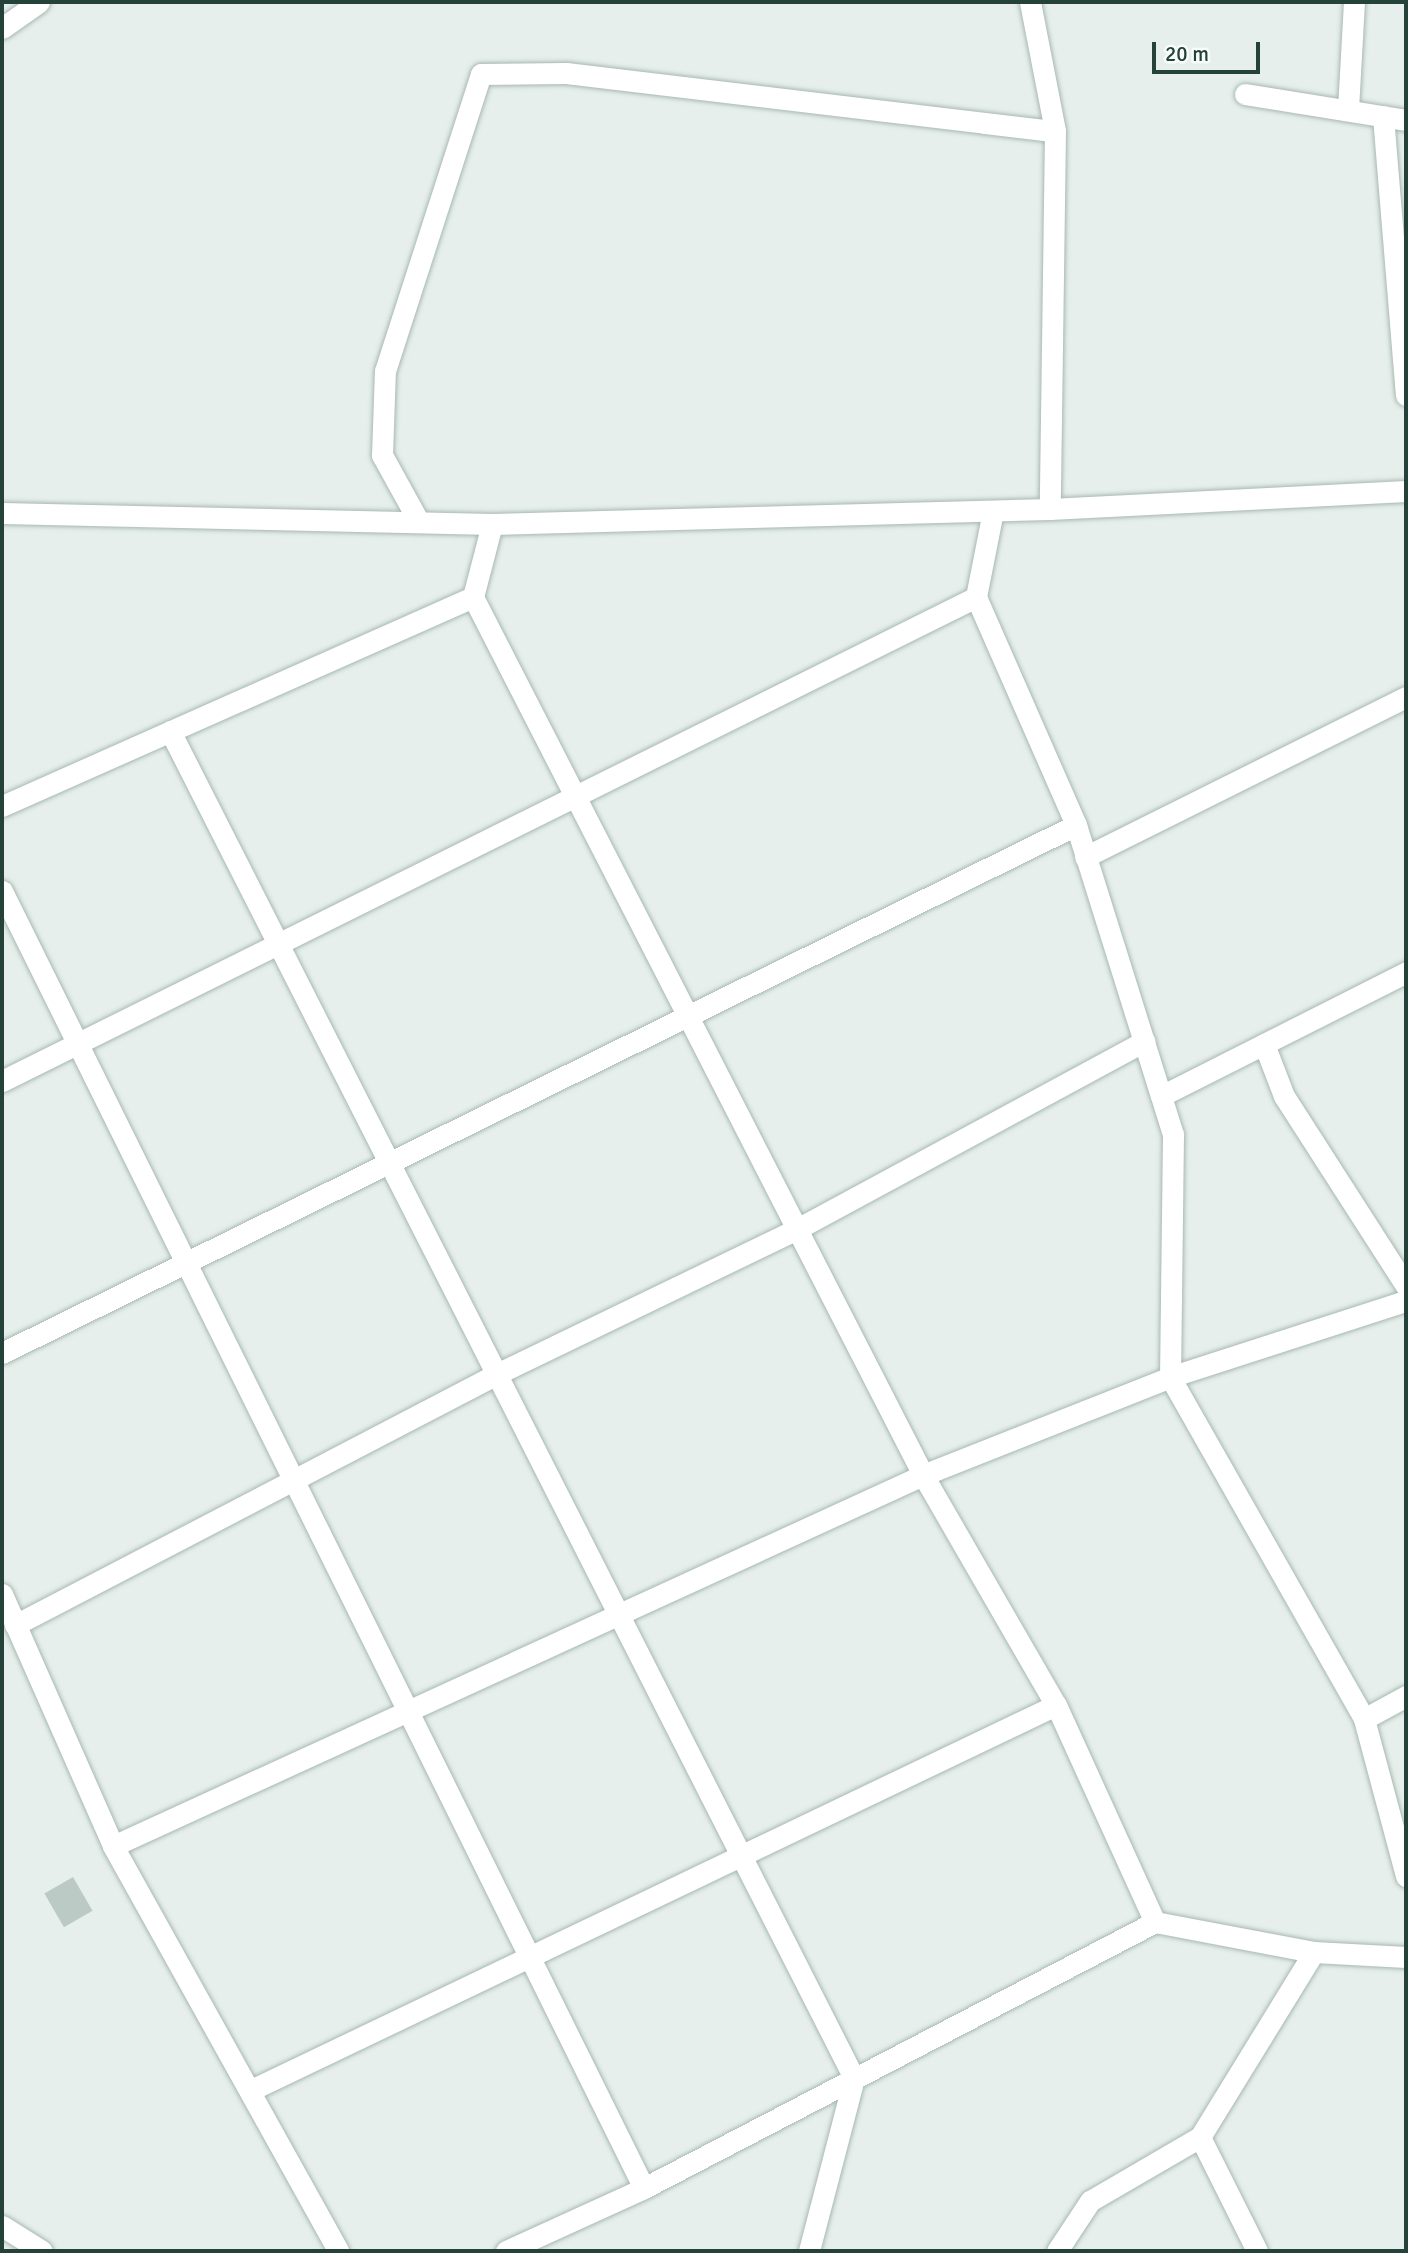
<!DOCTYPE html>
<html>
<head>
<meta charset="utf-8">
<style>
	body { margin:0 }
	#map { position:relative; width:1408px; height:2253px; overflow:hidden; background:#e6efeb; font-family:Signika,sans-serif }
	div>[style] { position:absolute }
	.building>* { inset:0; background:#bbcac4; transform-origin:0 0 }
	.roads { filter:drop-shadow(0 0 2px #a8b8b2) drop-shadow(0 0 2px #a8b8b2) }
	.street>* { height:21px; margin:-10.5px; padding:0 10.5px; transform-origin:10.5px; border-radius:10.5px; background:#fff }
	.secondary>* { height:21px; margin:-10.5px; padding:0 10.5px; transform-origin:10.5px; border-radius:10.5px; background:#fff }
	span { translate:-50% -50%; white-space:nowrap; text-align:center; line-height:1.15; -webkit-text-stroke:5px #f7fbf9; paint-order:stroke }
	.frame { position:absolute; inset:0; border:4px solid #24423a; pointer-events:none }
	.scale { position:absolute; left:1152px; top:42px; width:108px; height:32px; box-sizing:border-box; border:4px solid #24423a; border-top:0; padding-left:9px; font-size:21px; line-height:24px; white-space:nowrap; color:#24423a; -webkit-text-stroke:5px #f7fbf9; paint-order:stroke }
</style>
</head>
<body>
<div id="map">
	<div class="building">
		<div style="left:73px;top:1877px;width:39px;height:33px;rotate:60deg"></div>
	</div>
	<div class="roads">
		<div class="street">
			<div style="left:1030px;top:2px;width:131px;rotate:79deg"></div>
			<div style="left:1055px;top:131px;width:378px;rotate:90.8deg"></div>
			<div style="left:2px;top:28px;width:45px;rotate:-35.1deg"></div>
			<div style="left:1245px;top:94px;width:163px;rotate:9.2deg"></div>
			<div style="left:1348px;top:109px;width:107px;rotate:-86.8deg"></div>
			<div style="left:1383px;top:116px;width:280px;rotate:85.3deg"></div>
			<div style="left:993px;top:511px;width:88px;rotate:101.2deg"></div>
			<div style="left:976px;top:597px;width:249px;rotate:66.3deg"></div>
			<div style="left:1076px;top:825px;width:324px;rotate:72.6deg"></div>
			<div style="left:1173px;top:1134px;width:243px;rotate:90.7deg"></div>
			<div style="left:1170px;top:1377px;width:393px;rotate:60.4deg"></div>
			<div style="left:1364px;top:1719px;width:163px;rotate:75deg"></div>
			<div style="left:419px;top:522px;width:77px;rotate:-118.9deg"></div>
			<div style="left:382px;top:455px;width:84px;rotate:-88deg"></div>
			<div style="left:385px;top:371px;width:312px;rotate:-72.1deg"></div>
			<div style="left:481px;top:74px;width:85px;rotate:-0.7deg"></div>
			<div style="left:566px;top:73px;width:492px;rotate:6.8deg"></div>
			<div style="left:492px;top:524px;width:75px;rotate:104.6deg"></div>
			<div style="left:473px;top:597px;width:987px;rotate:62.86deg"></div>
			<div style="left:923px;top:1475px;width:266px;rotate:60deg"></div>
			<div style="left:1056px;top:1705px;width:239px;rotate:65.5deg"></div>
			<div style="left:170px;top:731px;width:1511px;rotate:63.08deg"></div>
			<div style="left:854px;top:2078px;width:179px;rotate:104.6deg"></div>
			<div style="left:2px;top:806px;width:515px;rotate:-23.93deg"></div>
			<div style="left:1085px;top:857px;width:359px;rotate:-26.5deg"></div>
			<div style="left:2px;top:891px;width:1447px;rotate:63.67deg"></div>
			<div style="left:1264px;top:1044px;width:56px;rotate:69deg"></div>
			<div style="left:1284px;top:1096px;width:226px;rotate:57.3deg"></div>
			<div style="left:2px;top:1081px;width:1088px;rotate:-26.42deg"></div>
			<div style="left:1161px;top:1096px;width:275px;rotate:-26.8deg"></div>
			<div style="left:2px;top:1353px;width:1197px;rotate:-26.18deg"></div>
			<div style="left:2px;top:1594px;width:275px;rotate:66.2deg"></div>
			<div style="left:113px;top:1846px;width:463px;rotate:60.9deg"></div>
			<div style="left:15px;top:1625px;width:543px;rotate:-27.51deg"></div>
			<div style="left:497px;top:1374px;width:333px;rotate:-25.8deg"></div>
			<div style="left:797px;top:1229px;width:395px;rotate:-28.4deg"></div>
			<div style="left:1364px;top:1719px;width:48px;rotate:-28.7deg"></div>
			<div style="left:113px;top:1846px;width:891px;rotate:-24.61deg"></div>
			<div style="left:923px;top:1475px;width:266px;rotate:-21.6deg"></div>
			<div style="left:1170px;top:1377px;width:248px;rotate:-17.9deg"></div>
			<div style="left:251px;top:2090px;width:892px;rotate:-25.56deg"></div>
			<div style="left:1200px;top:2137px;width:127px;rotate:63.4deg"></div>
			<div style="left:506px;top:2251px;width:152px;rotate:-24.5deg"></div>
			<div style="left:644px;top:2188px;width:576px;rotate:-27.5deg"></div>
			<div style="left:1155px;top:1922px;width:162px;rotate:10.7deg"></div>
			<div style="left:1314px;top:1952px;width:92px;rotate:3.1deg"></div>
			<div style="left:1057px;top:2251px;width:60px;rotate:-56.6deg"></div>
			<div style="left:1090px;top:2201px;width:127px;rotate:-30.2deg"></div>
			<div style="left:1200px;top:2137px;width:217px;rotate:-58.4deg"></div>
		</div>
		<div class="secondary">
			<div style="left:2px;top:513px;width:490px;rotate:1.3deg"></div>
			<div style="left:492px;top:524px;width:558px;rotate:-1.54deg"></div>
			<div style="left:1050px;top:509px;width:356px;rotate:-2.9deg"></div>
			<div style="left:2px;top:2226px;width:47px;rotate:32deg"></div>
		</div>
	</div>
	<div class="frame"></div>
	<div class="scale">20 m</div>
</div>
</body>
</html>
